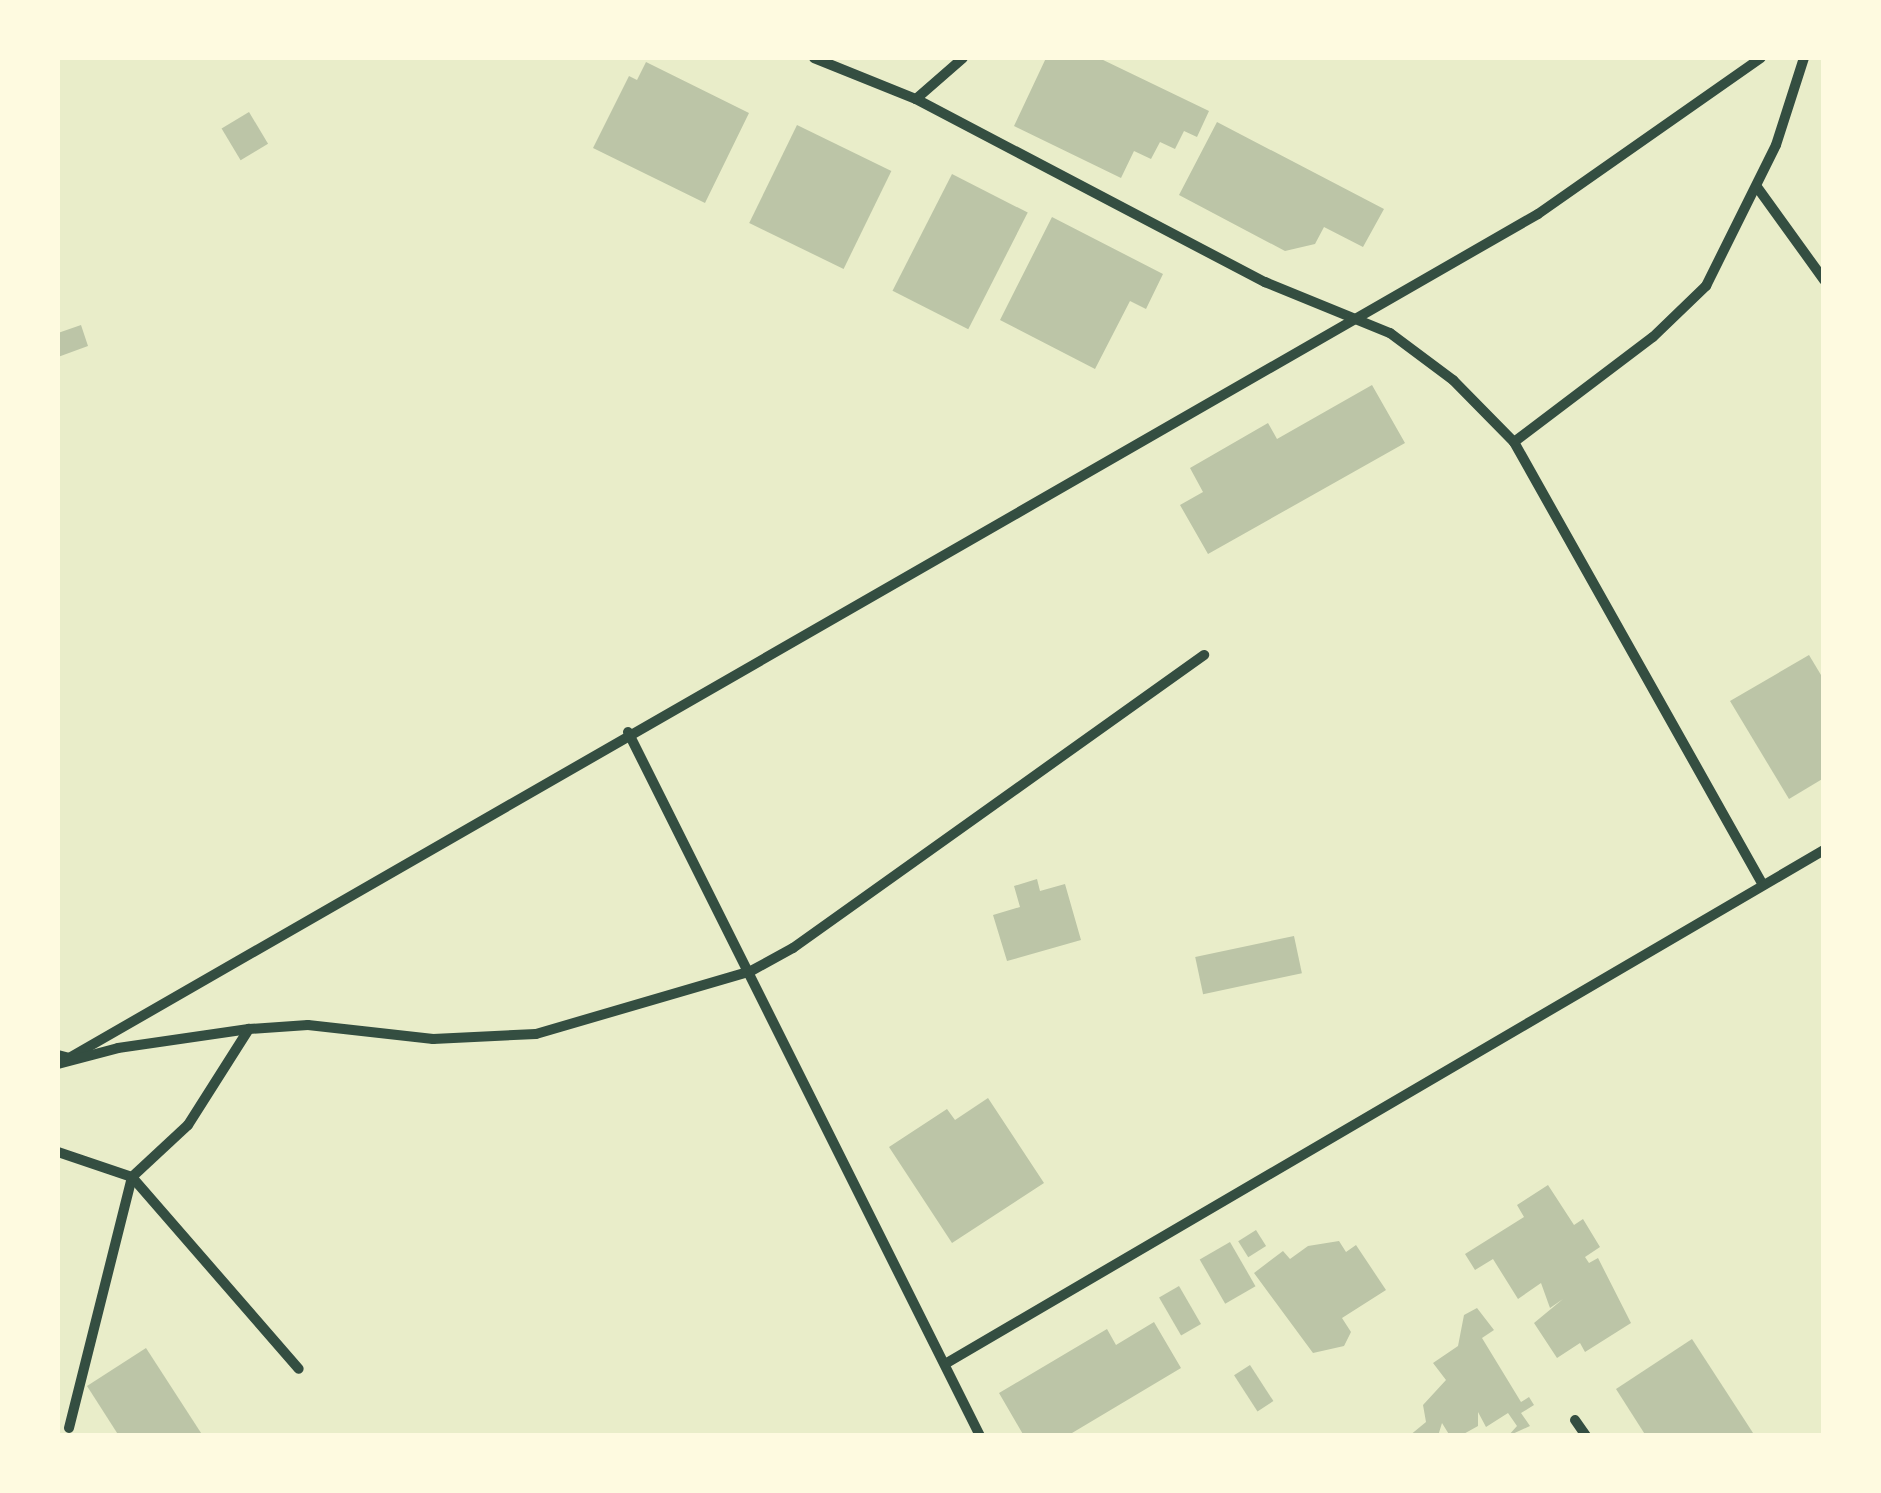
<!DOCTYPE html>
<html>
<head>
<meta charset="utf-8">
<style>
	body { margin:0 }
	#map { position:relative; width:1881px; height:1493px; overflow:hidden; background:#e9edc9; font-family:Montserrat,sans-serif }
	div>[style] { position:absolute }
	.building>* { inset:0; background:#bcc5a7; transform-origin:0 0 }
	.minor>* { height:10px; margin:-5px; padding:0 5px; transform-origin:5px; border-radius:5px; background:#344e41 }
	span { translate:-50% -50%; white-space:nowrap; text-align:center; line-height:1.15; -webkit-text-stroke:8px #fefae0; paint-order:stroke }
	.frame { position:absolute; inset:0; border:60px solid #fefae0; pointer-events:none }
</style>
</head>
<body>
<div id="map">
	<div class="building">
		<div style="clip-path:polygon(1046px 58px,1099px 58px,1209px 111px,1197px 137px,1184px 131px,1175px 149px,1160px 142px,1151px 159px,1134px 151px,1121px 178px,1014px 126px)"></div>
		<div style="clip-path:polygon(646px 62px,749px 113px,705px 203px,593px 148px,629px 76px,637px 80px)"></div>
		<div style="left:249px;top:112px;width:37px;height:32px;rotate:59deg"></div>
		<div style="clip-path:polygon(1217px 122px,1384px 209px,1363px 247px,1324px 227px,1315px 244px,1285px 251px,1179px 195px)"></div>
		<div style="left:797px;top:125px;width:105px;height:109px;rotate:26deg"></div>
		<div style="left:952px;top:174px;width:85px;height:131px;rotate:27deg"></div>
		<div style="clip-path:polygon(1052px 217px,1163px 274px,1146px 309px,1130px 301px,1095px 369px,1000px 320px)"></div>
		<div style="clip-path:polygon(81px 325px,88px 346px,58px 357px,58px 333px)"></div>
		<div style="clip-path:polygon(1372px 385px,1405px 443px,1208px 554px,1180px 505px,1203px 492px,1190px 468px,1268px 423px,1277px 439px)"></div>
		<div style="clip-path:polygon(1809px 655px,1824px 680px,1824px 778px,1789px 799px,1730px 701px)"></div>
		<div style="clip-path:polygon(1037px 879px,1040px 891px,1065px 884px,1081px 940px,1007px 961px,993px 915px,1020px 907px,1014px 886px)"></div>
		<div style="left:1294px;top:936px;width:38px;height:101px;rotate:78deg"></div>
		<div style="clip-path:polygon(988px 1098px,1044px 1183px,952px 1243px,889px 1147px,947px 1109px,955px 1120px)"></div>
		<div style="clip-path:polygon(1548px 1185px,1574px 1225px,1583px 1219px,1600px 1247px,1585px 1257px,1589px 1263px,1598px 1258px,1631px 1323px,1585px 1352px,1580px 1343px,1557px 1358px,1534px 1323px,1563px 1299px,1550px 1308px,1541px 1283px,1518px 1299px,1493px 1259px,1475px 1270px,1465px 1254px,1524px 1217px,1517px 1205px)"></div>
		<div style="left:1256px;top:1230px;width:19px;height:21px;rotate:58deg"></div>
		<div style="clip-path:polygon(1339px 1241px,1346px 1252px,1356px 1245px,1386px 1290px,1342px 1318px,1351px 1332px,1344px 1346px,1313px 1353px,1254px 1273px,1283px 1251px,1290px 1259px,1308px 1246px)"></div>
		<div style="left:1230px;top:1242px;width:51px;height:35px;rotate:60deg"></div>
		<div style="left:1179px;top:1286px;width:44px;height:23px;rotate:60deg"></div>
		<div style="clip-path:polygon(1477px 1308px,1494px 1330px,1482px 1338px,1521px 1402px,1529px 1397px,1534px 1405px,1521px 1413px,1530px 1426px,1508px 1436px,1517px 1426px,1508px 1413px,1486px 1427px,1478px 1412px,1478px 1426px,1460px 1436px,1450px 1436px,1442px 1423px,1438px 1436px,1409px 1436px,1426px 1422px,1423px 1405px,1446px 1380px,1433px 1363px,1458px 1346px,1464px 1315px)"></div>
		<div style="clip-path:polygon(1154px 1322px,1181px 1368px,1067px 1436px,1024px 1436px,999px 1393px,1107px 1329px,1116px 1345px)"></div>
		<div style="clip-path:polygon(1692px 1339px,1755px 1436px,1646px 1436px,1616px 1389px)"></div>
		<div style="clip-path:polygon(146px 1348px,203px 1436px,119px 1436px,87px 1386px)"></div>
		<div style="left:1250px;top:1365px;width:43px;height:19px;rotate:57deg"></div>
	</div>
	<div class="minor">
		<div style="left:814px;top:58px;width:110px;rotate:21.9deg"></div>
		<div style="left:916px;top:99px;width:394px;rotate:27.7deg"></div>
		<div style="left:1265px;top:282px;width:135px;rotate:22.2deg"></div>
		<div style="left:1390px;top:333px;width:79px;rotate:36.7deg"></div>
		<div style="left:1453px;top:380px;width:87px;rotate:45.5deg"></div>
		<div style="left:1514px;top:442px;width:508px;rotate:60.66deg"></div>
		<div style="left:916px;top:99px;width:62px;rotate:-41.1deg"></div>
		<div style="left:1757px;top:187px;width:115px;rotate:54.2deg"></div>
		<div style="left:1514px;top:442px;width:174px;rotate:-37.1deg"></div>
		<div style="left:1653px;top:337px;width:74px;rotate:-43.9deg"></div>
		<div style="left:1706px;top:286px;width:157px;rotate:-63.6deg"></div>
		<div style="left:1776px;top:145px;width:91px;rotate:-72.2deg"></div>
		<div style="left:628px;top:732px;width:787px;rotate:63.43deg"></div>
		<div style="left:58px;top:1055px;width:11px;rotate:15deg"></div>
		<div style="left:69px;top:1058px;width:1694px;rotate:-29.88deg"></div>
		<div style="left:1538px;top:214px;width:272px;rotate:-35deg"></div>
		<div style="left:58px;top:1064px;width:62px;rotate:-14.9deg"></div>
		<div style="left:118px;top:1048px;width:132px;rotate:-8.3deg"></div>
		<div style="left:249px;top:1029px;width:59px;rotate:-3.9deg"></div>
		<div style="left:308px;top:1025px;width:126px;rotate:6.4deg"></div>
		<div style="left:433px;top:1039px;width:103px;rotate:-2.8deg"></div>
		<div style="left:536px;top:1034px;width:224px;rotate:-16.3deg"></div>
		<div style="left:751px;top:971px;width:48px;rotate:-28.7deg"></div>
		<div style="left:793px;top:948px;width:505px;rotate:-35.48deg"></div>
		<div style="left:58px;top:1152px;width:78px;rotate:18.7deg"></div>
		<div style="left:132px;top:1177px;width:254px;rotate:49deg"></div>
		<div style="left:945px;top:1364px;width:1018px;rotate:-30.32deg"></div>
		<div style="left:1575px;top:1420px;width:19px;rotate:55deg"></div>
		<div style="left:69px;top:1428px;width:259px;rotate:-75.9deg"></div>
		<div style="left:132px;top:1177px;width:76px;rotate:-42.9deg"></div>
		<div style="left:188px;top:1125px;width:114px;rotate:-57.6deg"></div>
	</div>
	<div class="frame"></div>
</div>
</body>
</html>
